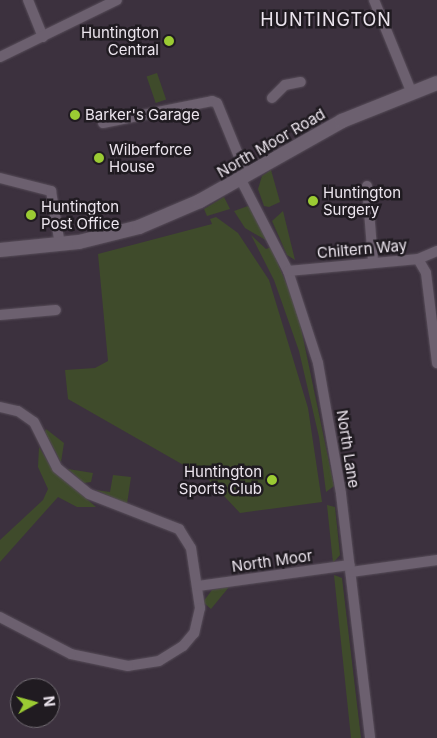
<!DOCTYPE html>
<html>
<head>
<meta charset="utf-8">
<style>
	body { margin:0 }
	#map { position:relative; width:437px; height:738px; overflow:hidden; background:#3c313e; font-family:Inter,sans-serif }
	div>[style] { position:absolute }
	.green>* { inset:0; background:#3f4b2b; transform-origin:0 0 }
	.roads { filter:drop-shadow(0 0 1px #574d59) drop-shadow(0 0 1px #574d59) }
	.minor>* { height:10px; margin:-5px; padding:0 5px; transform-origin:5px; border-radius:5px; background:#6c606f }
	.tertiary>* { height:14px; margin:-7px; padding:0 7px; transform-origin:7px; border-radius:7px; background:#6c606f }
	.dots>* { width:14px; height:14px; translate:-50% -50%; box-sizing:border-box; border:2px solid #201b21; border-radius:50% }
	span { translate:-50% -50%; white-space:nowrap; text-align:center; line-height:1.15; -webkit-text-stroke:5px #201b21; paint-order:stroke }
	.poi-label { font-size:15px; color:#ece5ee }
	.right { translate:-100% -50%; text-align:right }
	.left { translate:0 -50%; text-align:left }
	.street-label { font-size:15px; color:#ece5ee }
	.quarter-label { font-size:18px; color:#ece5ee; letter-spacing:1px }
	.north { position:absolute; left:10px; top:678px; width:50px; height:50px; box-sizing:border-box; background:#201b21; border:1px solid #726c73; border-radius:50%; rotate:83deg; font-size:14px; font-weight:700; line-height:20px; text-align:center; color:#ece5ee }
	.north::after { content:''; display:block; margin:auto; width:18px; height:22px; background:#9bcb33; clip-path:polygon(50% 0,100% 100%,50% 72%,0 100%) }
</style>
</head>
<body>
<div id="map">
	<div class="green">
		<div style="left:157px;top:73px;width:28px;height:11px;rotate:71deg"></div>
		<div style="clip-path:polygon(271px 170px,280px 202px,269px 207px,264px 206px,258px 189px,262px 176px)"></div>
		<div style="clip-path:polygon(224px 197px,230px 209px,207px 216px,204px 209px)"></div>
		<div style="clip-path:polygon(248px 206px,251px 209px,269px 242px,245px 228px,234px 211px)"></div>
		<div style="clip-path:polygon(283px 211px,295px 260px,287px 255px,272px 221px)"></div>
		<div style="clip-path:polygon(216px 217px,238px 233px,269px 280px,308px 408px,322px 502px,240px 513px,208px 479px,68px 399px,65px 370px,95px 368px,108px 361px,98px 254px,212px 224px,210px 219px)"></div>
		<div style="clip-path:polygon(251px 235px,266px 249px,271px 247px,297px 309px,334px 486px,326px 492px,319px 437px,299px 351px,274px 280px)"></div>
		<div style="clip-path:polygon(46px 429px,64px 443px,61px 462px,45px 432px)"></div>
		<div style="clip-path:polygon(39px 447px,52px 469px,96px 507px,77px 507px,58px 497px,0 562px,0 540px,43px 500px,48px 489px,38px 467px)"></div>
		<div style="clip-path:polygon(68px 469px,93px 473px,91px 482px,84px 483px)"></div>
		<div style="clip-path:polygon(113px 475px,131px 477px,127px 504px,96px 490px,110px 492px)"></div>
		<div style="clip-path:polygon(327px 505px,335px 507px,340px 555px,333px 563px)"></div>
		<div style="clip-path:polygon(334px 575px,342px 578px,361px 738px,351px 738px)"></div>
		<div style="clip-path:polygon(229px 587px,211px 609px,203px 602px,212px 590px)"></div>
	</div>
	<div class="roads">
		<div class="minor">
			<div style="left:28px;top:0;width:40px;rotate:68deg"></div>
			<div style="left:374px;top:0;width:98px;rotate:67.9deg"></div>
			<div style="left:0;top:57px;width:130px;rotate:-26deg"></div>
			<div style="left:272px;top:98px;width:18px;rotate:-45deg"></div>
			<div style="left:285px;top:85px;width:16px;rotate:-11deg"></div>
			<div style="left:103px;top:123px;width:111px;rotate:-11.4deg"></div>
			<div style="left:212px;top:101px;width:5px;rotate:22deg"></div>
			<div style="left:217px;top:103px;width:79px;rotate:67.7deg"></div>
			<div style="left:0;top:178px;width:53px;rotate:14.3deg"></div>
			<div style="left:51px;top:191px;width:55px;rotate:80.5deg"></div>
			<div style="left:241px;top:180px;width:102px;rotate:62.7deg"></div>
			<div style="left:288px;top:271px;width:97px;rotate:71.9deg"></div>
			<div style="left:318px;top:363px;width:133px;rotate:80deg"></div>
			<div style="left:341px;top:494px;width:246px;rotate:83.2deg"></div>
			<div style="left:367px;top:186px;width:75px;rotate:85.4deg"></div>
			<div style="left:418px;top:259px;width:16px;rotate:60deg"></div>
			<div style="left:426px;top:273px;width:91px;rotate:83deg"></div>
			<div style="left:288px;top:271px;width:131px;rotate:-5.3deg"></div>
			<div style="left:418px;top:259px;width:21px;rotate:-23deg"></div>
			<div style="left:0;top:315px;width:56px;rotate:-5.1deg"></div>
			<div style="left:0;top:407px;width:18px;rotate:13deg"></div>
			<div style="left:18px;top:411px;width:19px;rotate:35deg"></div>
			<div style="left:34px;top:422px;width:51px;rotate:63.4deg"></div>
			<div style="left:57px;top:468px;width:41px;rotate:39.1deg"></div>
			<div style="left:89px;top:494px;width:97px;rotate:21.3deg"></div>
			<div style="left:179px;top:529px;width:22px;rotate:58deg"></div>
			<div style="left:191px;top:548px;width:61px;rotate:81.5deg"></div>
			<div style="left:200px;top:608px;width:26px;rotate:103deg"></div>
			<div style="left:194px;top:633px;width:17px;rotate:130deg"></div>
			<div style="left:183px;top:646px;width:28px;rotate:148deg"></div>
			<div style="left:159px;top:661px;width:31px;rotate:171deg"></div>
			<div style="left:128px;top:666px;width:58px;rotate:-168.1deg"></div>
			<div style="left:71px;top:654px;width:80px;rotate:-152.5deg"></div>
			<div style="left:351px;top:572px;width:87px;rotate:-7.9deg"></div>
			<div style="left:198px;top:586px;width:153px;rotate:-7.9deg"></div>
		</div>
		<div class="tertiary">
			<div style="left:0;top:250px;width:79px;rotate:-5.8deg"></div>
			<div style="left:79px;top:242px;width:62px;rotate:-14deg"></div>
			<div style="left:139px;top:227px;width:66px;rotate:-23.1deg"></div>
			<div style="left:200px;top:201px;width:163px;rotate:-29.4deg"></div>
			<div style="left:342px;top:121px;width:102px;rotate:-21.8deg"></div>
		</div>
	</div>
	<div class="dots">
		<div style="left:169px;top:41px;background:#9bcb33"></div>
		<div style="left:75px;top:115px;background:#9bcb33"></div>
		<div style="left:99px;top:158px;background:#9bcb33"></div>
		<div style="left:313px;top:201px;background:#9bcb33"></div>
		<div style="left:31px;top:215px;background:#9bcb33"></div>
		<div style="left:272px;top:480px;background:#9bcb33"></div>
	</div>
	<div class="poi-label">
		<span class="right" style="left:159px;top:41px">Huntington<br>Central</span>
		<span class="left" style="left:85px;top:115px">Barker's Garage</span>
		<span class="left" style="left:109px;top:158px">Wilberforce<br>House</span>
		<span class="left" style="left:323px;top:201px">Huntington<br>Surgery</span>
		<span class="left" style="left:41px;top:215px">Huntington<br>Post Office</span>
		<span class="right" style="left:262px;top:480px">Huntington<br>Sports Club</span>
	</div>
	<div class="street-label">
		<span style="left:271px;top:143px;rotate:-30deg">North Moor Road</span>
		<span style="left:362px;top:249px;rotate:-5deg">Chiltern Way</span>
		<span style="left:348px;top:449px;rotate:81deg">North Lane</span>
		<span style="left:272px;top:561px;rotate:-8deg">North Moor</span>
	</div>
	<div class="quarter-label">
		<span style="left:326px;top:20px">HUNTINGTON</span>
	</div>
	<div class="north">N</div>
</div>
</body>
</html>
